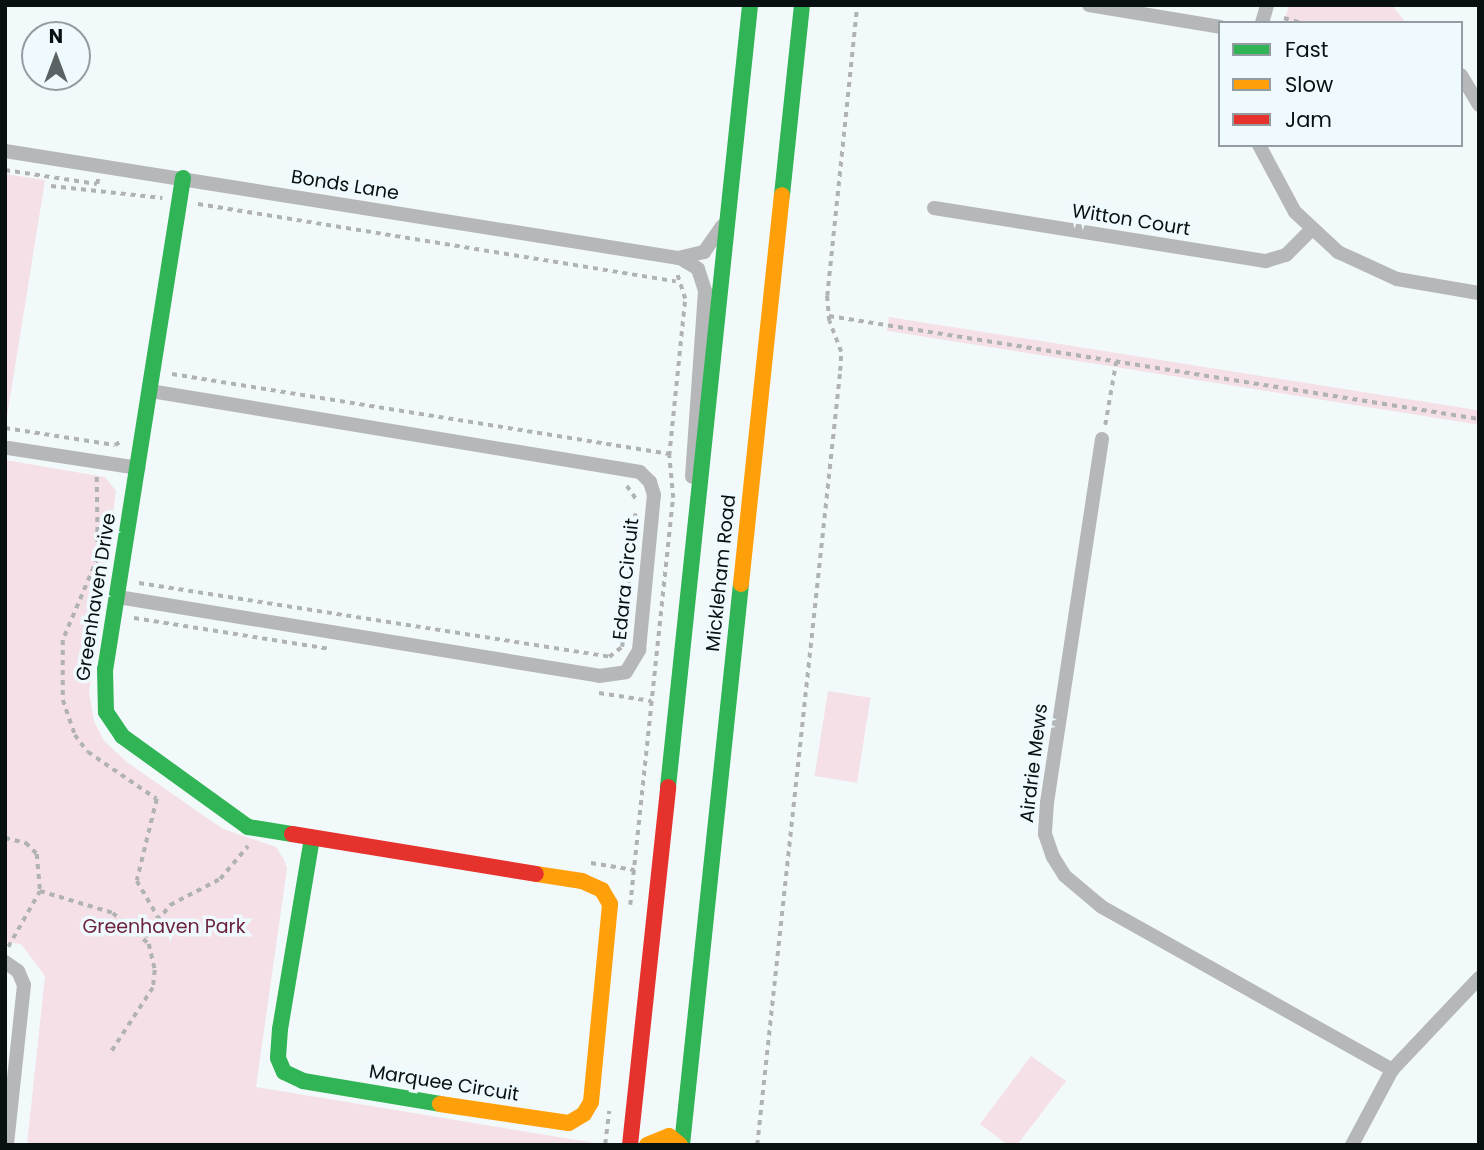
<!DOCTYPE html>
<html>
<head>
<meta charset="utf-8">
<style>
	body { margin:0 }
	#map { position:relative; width:1484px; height:1150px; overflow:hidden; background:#f2f9fa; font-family:Poppins,sans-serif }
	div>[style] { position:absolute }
	.green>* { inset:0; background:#f4e0e6; transform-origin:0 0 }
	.path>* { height:3.5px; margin-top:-1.75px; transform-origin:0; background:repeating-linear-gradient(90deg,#b1b2b3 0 5px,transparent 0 10px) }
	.street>* { height:14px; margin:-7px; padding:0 7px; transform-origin:7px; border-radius:7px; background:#b6b7b8 }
	.fast>* { height:16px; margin:-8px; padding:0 8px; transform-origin:8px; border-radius:8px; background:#30b455 }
	.slow>* { height:16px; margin:-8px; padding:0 8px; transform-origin:8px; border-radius:8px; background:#ff9f0a }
	.jam>* { height:16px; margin:-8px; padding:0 8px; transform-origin:8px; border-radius:8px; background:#e5322d }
	span { translate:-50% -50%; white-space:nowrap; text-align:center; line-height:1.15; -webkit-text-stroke:7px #effafe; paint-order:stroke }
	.street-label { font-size:19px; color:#091012 }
	.park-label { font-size:19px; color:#6b233c }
	.frame { position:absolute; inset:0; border:7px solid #091012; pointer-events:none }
	.legend { position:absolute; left:1218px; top:21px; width:245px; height:126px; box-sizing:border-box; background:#effafe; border:2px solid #939ca0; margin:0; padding:9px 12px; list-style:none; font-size:21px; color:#091012 }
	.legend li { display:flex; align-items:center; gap:14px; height:35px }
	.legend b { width:35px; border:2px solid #939ca0 }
	.north { position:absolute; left:21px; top:21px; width:70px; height:70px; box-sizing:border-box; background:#effafe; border:2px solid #939ca0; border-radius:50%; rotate:0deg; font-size:19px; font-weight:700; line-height:28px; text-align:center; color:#091012 }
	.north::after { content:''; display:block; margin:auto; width:24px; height:32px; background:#5b6263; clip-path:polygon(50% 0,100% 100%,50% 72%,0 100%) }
</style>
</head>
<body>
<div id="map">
	<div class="green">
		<div style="clip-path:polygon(1289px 5px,1392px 5px,1406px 23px,1284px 23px)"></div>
		<div style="clip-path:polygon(5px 174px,45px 180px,5px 429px)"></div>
		<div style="left:889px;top:317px;width:598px;height:14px;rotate:9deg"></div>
		<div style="clip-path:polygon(5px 460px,105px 477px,116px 491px,89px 692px,94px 721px,104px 741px,128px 763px,223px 829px,276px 847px,284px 860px,287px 868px,256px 1087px,607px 1145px,27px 1145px,45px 976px,21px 944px,5px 942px)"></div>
		<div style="left:828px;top:691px;width:43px;height:86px;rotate:9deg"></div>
		<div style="clip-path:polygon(1031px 1056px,1066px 1081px,1017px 1145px,1008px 1145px,980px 1124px)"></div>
	</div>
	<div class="path">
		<div style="left:1284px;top:18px;width:18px;rotate:16deg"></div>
		<div style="left:5px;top:170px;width:93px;rotate:8.7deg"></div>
		<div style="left:97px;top:184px;width:5px;rotate:-79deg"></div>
		<div style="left:51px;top:186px;width:112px;rotate:6.2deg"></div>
		<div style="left:198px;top:204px;width:484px;rotate:9.2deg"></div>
		<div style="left:829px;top:316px;width:658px;rotate:9deg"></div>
		<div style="left:172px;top:374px;width:504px;rotate:9.13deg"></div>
		<div style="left:1105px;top:425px;width:64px;rotate:-80.1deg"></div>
		<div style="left:5px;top:428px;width:111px;rotate:8.8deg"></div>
		<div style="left:115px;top:445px;width:9px;rotate:-32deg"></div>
		<div style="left:97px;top:477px;width:81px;rotate:89.3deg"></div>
		<div style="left:98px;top:558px;width:89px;rotate:113.1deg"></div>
		<div style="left:63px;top:640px;width:60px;rotate:90deg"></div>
		<div style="left:63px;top:700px;width:37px;rotate:71deg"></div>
		<div style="left:75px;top:735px;width:21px;rotate:53deg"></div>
		<div style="left:88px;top:752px;width:83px;rotate:34.3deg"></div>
		<div style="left:157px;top:799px;width:84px;rotate:103.7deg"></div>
		<div style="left:137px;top:881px;width:42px;rotate:59.7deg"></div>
		<div style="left:627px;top:486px;width:16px;rotate:55deg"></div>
		<div style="left:139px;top:583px;width:476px;rotate:8.9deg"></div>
		<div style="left:609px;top:657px;width:16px;rotate:-38deg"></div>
		<div style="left:622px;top:647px;width:134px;rotate:-84.4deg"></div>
		<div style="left:134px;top:618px;width:197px;rotate:9deg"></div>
		<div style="left:599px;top:693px;width:53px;rotate:8.7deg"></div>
		<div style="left:5px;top:838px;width:22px;rotate:13deg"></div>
		<div style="left:26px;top:843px;width:16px;rotate:45deg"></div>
		<div style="left:37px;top:854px;width:37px;rotate:85deg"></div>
		<div style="left:40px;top:891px;width:76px;rotate:16.8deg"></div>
		<div style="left:113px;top:913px;width:48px;rotate:40.7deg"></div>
		<div style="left:149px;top:944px;width:27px;rotate:77deg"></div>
		<div style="left:155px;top:970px;width:18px;rotate:96deg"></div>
		<div style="left:153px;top:988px;width:79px;rotate:123.1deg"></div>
		<div style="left:591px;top:863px;width:44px;rotate:9.2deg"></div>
		<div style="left:630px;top:905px;width:409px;rotate:-84deg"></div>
		<div style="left:673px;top:498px;width:42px;rotate:-95.4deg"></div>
		<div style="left:669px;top:456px;width:158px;rotate:-84.2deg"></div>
		<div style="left:685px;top:299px;width:25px;rotate:-108deg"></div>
		<div style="left:145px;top:937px;width:41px;rotate:-52deg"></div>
		<div style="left:170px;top:905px;width:56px;rotate:-27.5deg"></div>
		<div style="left:220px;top:879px;width:43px;rotate:-49.7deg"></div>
		<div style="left:8px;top:947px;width:64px;rotate:-60.3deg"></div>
		<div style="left:605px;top:1144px;width:33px;rotate:-83deg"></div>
		<div style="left:757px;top:1145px;width:778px;rotate:-83.88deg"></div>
		<div style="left:840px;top:371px;width:19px;rotate:-87deg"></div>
		<div style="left:841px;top:352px;width:33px;rotate:-111deg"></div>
		<div style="left:829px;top:321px;width:25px;rotate:-95deg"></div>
		<div style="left:827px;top:296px;width:293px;rotate:-84.1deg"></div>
	</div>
	<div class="street">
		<div style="left:1089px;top:5px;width:133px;rotate:9.5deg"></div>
		<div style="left:1262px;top:23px;width:19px;rotate:-74deg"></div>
		<div style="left:1461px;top:75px;width:35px;rotate:59deg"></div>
		<div style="left:1259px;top:145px;width:76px;rotate:61.8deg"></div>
		<div style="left:1295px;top:212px;width:59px;rotate:42.9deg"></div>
		<div style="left:1338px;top:252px;width:65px;rotate:24.6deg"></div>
		<div style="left:1397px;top:279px;width:83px;rotate:9.7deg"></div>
		<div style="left:5px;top:151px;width:681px;rotate:9.03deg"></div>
		<div style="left:678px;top:258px;width:27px;rotate:-13deg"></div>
		<div style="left:704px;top:252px;width:32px;rotate:-55deg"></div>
		<div style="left:934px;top:208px;width:336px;rotate:9.1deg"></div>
		<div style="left:1266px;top:261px;width:21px;rotate:-17deg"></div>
		<div style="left:1286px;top:255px;width:35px;rotate:-45deg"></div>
		<div style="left:680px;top:258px;width:21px;rotate:31deg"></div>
		<div style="left:698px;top:269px;width:23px;rotate:72deg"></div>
		<div style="left:705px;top:291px;width:186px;rotate:94deg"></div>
		<div style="left:1102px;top:439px;width:368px;rotate:98.6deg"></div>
		<div style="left:1047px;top:803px;width:31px;rotate:94deg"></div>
		<div style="left:1045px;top:834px;width:24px;rotate:71deg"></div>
		<div style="left:1053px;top:857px;width:22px;rotate:58deg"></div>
		<div style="left:1065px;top:876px;width:48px;rotate:40deg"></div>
		<div style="left:1102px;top:907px;width:333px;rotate:29.3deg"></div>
		<div style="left:8px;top:448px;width:132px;rotate:8.7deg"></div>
		<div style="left:118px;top:597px;width:487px;rotate:9.3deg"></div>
		<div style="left:599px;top:676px;width:27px;rotate:-8deg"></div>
		<div style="left:626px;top:672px;width:26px;rotate:-59deg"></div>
		<div style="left:639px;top:650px;width:156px;rotate:-84.5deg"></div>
		<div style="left:654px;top:495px;width:14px;rotate:-107deg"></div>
		<div style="left:650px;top:482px;width:14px;rotate:-135deg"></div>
		<div style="left:640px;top:472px;width:497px;rotate:-170.6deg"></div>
		<div style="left:5px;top:962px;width:16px;rotate:35deg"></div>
		<div style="left:18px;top:971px;width:15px;rotate:67deg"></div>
		<div style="left:24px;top:985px;width:161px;rotate:96.1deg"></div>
		<div style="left:1352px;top:1145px;width:85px;rotate:-61.9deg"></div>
		<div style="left:1392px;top:1070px;width:127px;rotate:-46.6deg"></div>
	</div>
	<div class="fast">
		<div style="left:183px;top:178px;width:497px;rotate:99deg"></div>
		<div style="left:105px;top:669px;width:43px;rotate:88.7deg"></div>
		<div style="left:106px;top:712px;width:29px;rotate:56deg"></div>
		<div style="left:122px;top:736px;width:155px;rotate:35.8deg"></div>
		<div style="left:248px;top:827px;width:45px;rotate:9deg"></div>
		<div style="left:782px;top:195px;width:191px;rotate:-84deg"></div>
		<div style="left:668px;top:787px;width:786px;rotate:-84.01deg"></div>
		<div style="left:312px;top:838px;width:194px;rotate:99.5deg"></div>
		<div style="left:280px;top:1029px;width:29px;rotate:94deg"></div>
		<div style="left:278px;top:1058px;width:15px;rotate:67deg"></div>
		<div style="left:284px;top:1072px;width:21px;rotate:25deg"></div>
		<div style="left:303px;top:1081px;width:139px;rotate:9.5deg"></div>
		<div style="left:682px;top:1145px;width:564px;rotate:-84deg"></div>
	</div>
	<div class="slow">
		<div style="left:741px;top:584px;width:391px;rotate:-84deg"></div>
		<div style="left:440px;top:1104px;width:130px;rotate:8.4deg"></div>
		<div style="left:569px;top:1123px;width:17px;rotate:-31deg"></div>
		<div style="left:584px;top:1114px;width:14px;rotate:-60deg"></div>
		<div style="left:591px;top:1102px;width:199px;rotate:-84.5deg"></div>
		<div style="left:610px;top:904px;width:16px;rotate:-120deg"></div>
		<div style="left:602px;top:890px;width:22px;rotate:-156deg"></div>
		<div style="left:582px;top:881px;width:47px;rotate:-171.3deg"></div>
		<div style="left:647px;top:1145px;width:24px;rotate:-22deg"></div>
		<div style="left:669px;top:1136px;width:14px;rotate:39deg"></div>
	</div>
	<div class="jam">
		<div style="left:292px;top:834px;width:247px;rotate:9.3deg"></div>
		<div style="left:630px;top:1145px;width:360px;rotate:-83.9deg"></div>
	</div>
	<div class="street-label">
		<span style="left:345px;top:185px;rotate:9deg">Bonds Lane</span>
		<span style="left:1131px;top:220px;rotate:9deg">Witton Court</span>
		<span style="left:721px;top:573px;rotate:-84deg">Mickleham Road</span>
		<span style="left:626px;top:579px;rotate:-84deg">Edara Circuit</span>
		<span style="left:96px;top:597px;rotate:-81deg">Greenhaven Drive</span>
		<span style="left:1034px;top:763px;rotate:-83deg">Airdrie Mews</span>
		<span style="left:444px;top:1083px;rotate:9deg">Marquee Circuit</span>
	</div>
	<div class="park-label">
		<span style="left:164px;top:927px">Greenhaven Park</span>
	</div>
	<div class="frame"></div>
	<ul class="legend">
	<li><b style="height:9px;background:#30b455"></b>Fast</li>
	<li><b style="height:9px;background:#ff9f0a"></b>Slow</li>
	<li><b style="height:9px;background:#e5322d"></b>Jam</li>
	</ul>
	<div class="north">N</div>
</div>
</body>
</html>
